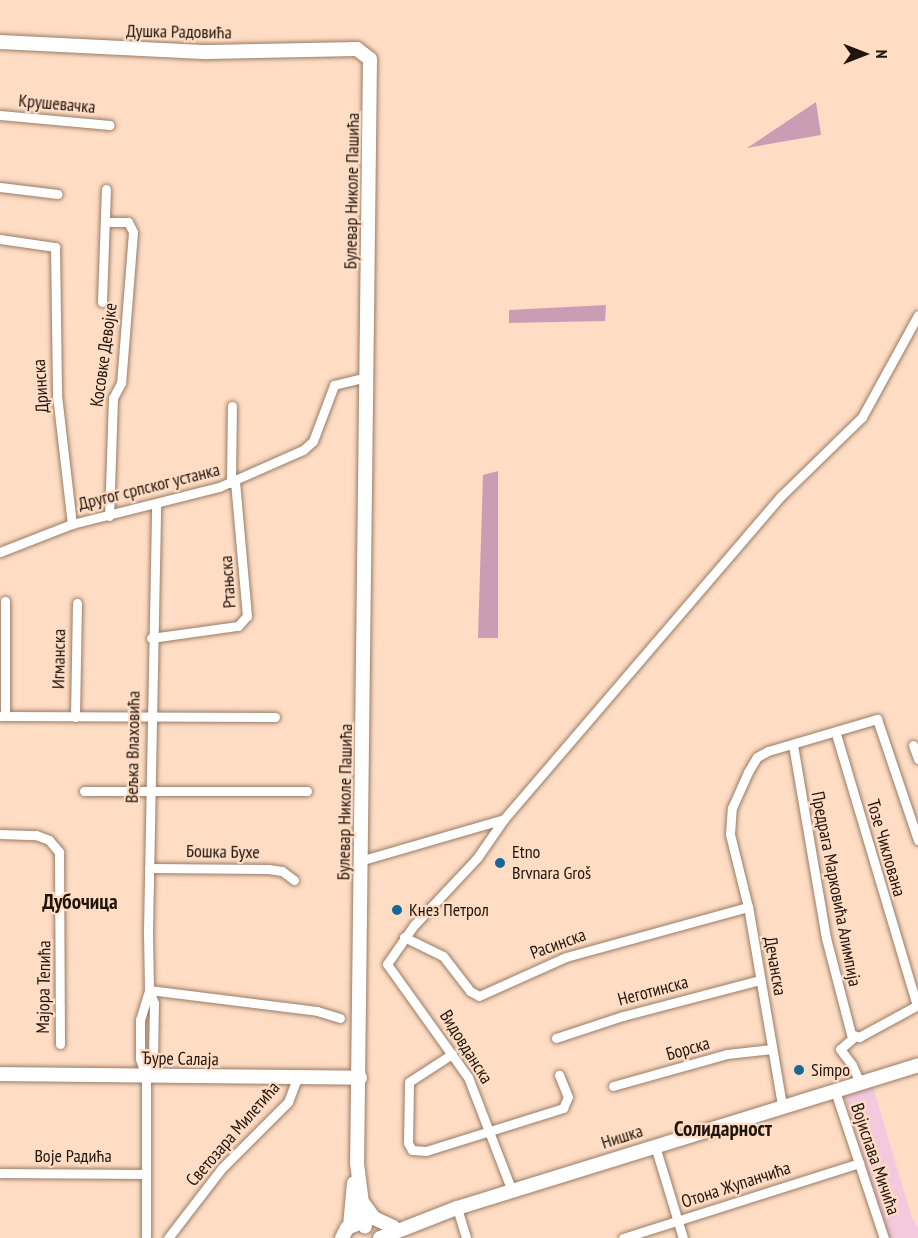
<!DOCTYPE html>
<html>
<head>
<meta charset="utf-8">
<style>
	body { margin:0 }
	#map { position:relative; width:918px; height:1238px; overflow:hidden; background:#feddc4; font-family:"PT Sans Narrow",sans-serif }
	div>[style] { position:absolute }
	.green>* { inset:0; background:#f2c9dd }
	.forest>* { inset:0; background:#cb9db4 }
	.roads { filter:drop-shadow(0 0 2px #997b65) drop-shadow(0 0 2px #997b65) }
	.street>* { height:9px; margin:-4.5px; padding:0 4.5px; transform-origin:4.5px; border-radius:4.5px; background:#fff }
	.secondary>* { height:14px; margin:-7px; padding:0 7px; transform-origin:7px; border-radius:7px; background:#fff }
	.dots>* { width:16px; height:16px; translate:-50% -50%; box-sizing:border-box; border:3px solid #feddc4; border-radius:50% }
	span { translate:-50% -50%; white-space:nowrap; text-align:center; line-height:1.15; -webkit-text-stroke:4.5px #feddc4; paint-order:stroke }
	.street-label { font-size:18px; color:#20140c }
	.poi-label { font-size:18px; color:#20140c }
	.left { translate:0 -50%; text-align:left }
	.quarter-label { font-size:21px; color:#20140c; font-weight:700 }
	.north { position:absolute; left:834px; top:24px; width:60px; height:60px; -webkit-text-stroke:4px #feddc4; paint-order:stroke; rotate:90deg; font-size:16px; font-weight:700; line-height:24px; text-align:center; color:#20140c }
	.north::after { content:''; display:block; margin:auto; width:21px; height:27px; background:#20140c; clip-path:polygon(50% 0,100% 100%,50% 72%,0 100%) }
</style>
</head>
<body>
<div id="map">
	<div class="green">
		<div style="clip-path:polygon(873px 1087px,912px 1218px,918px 1228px,918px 1238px,888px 1238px,845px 1096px)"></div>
	</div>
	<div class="forest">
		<div style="clip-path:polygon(816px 102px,821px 135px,747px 148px)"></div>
		<div style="clip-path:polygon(606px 305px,605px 321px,509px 323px,509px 310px)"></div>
		<div style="clip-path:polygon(498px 471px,498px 638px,478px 638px,483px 475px)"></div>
	</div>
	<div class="roads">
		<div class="street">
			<div style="left:0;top:115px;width:110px;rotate:5.2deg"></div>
			<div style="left:0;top:187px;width:58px;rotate:6.9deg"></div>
			<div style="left:106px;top:222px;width:22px"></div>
			<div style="left:128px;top:222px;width:11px;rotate:63deg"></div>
			<div style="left:133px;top:232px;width:151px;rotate:94.5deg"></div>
			<div style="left:121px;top:383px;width:17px;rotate:118deg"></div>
			<div style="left:113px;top:398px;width:118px;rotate:91.9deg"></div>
			<div style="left:0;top:239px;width:56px;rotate:8.3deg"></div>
			<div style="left:55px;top:247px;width:148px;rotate:89.2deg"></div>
			<div style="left:57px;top:395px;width:130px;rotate:83.4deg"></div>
			<div style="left:102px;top:302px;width:113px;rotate:-88deg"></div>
			<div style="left:231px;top:483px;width:77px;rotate:-89.3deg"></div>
			<div style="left:0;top:552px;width:77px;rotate:-21.3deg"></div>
			<div style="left:72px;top:524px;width:152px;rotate:-14.1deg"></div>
			<div style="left:219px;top:487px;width:92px;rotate:-23.8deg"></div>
			<div style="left:303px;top:450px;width:13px;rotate:-42deg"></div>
			<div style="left:313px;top:441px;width:60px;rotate:-69.4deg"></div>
			<div style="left:334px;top:385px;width:34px;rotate:-14deg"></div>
			<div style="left:151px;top:638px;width:88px;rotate:-7.9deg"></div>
			<div style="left:238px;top:626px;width:13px;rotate:-48deg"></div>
			<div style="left:247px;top:616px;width:136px;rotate:-95.1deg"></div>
			<div style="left:0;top:716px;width:275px;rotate:0.2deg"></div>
			<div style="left:5px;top:716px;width:115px;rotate:-90deg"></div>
			<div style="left:75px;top:717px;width:114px;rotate:-89deg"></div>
			<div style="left:836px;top:734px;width:283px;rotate:73.4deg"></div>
			<div style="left:793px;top:745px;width:196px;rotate:80.3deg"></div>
			<div style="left:826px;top:938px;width:99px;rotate:75.4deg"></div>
			<div style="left:851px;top:1034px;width:9px;rotate:21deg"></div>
			<div style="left:859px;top:1037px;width:67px;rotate:-28.5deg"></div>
			<div style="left:913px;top:745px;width:15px;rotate:70deg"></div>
			<div style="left:84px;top:791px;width:223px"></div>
			<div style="left:504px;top:819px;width:426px;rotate:-49.4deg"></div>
			<div style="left:781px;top:496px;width:113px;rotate:-44.3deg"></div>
			<div style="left:862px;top:417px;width:116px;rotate:-61.2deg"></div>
			<div style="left:0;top:834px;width:36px;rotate:2deg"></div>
			<div style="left:36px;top:835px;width:14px;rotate:21deg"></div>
			<div style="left:49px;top:840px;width:16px;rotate:50deg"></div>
			<div style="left:59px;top:852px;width:192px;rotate:89.7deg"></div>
			<div style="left:363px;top:860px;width:147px;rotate:-16.2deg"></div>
			<div style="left:504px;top:819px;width:47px;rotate:124.7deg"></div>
			<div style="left:477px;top:858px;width:92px;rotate:133.2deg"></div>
			<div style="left:414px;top:925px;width:47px;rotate:124.7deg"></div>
			<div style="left:387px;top:964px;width:139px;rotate:54.4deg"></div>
			<div style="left:468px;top:1077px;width:122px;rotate:68.9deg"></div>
			<div style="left:149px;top:868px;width:119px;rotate:0.5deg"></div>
			<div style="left:268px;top:869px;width:14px;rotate:8deg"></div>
			<div style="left:282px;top:871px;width:15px;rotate:37deg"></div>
			<div style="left:404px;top:937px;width:43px;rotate:26deg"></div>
			<div style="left:443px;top:956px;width:44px;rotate:52.4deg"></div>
			<div style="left:470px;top:991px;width:10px;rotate:29deg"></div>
			<div style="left:479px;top:996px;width:95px;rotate:-24.1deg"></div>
			<div style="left:566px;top:957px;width:189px;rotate:-15.4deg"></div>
			<div style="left:149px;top:990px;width:169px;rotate:7.1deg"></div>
			<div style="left:317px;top:1011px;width:24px;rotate:17deg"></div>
			<div style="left:854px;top:1037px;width:18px;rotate:139deg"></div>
			<div style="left:840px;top:1049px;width:20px;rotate:53deg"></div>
			<div style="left:852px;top:1065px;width:20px;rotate:66deg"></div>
			<div style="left:556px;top:1038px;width:71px;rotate:-18.2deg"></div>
			<div style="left:623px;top:1016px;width:142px;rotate:-14.7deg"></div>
			<div style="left:452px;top:1054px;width:51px;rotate:146.9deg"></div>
			<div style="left:409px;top:1082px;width:61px;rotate:90.9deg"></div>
			<div style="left:408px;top:1143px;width:8px;rotate:60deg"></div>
			<div style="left:412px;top:1150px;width:14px;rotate:4deg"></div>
			<div style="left:426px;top:1151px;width:144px;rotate:-17.4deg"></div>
			<div style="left:563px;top:1108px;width:12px;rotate:-66deg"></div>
			<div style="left:568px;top:1097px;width:24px;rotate:-112deg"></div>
			<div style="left:146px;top:1077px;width:19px;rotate:-108deg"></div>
			<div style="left:140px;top:1059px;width:39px;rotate:-90deg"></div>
			<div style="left:140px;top:1020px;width:31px;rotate:-73deg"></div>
			<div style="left:613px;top:1086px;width:118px;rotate:-15.7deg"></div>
			<div style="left:727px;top:1054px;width:45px;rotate:-6.3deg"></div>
			<div style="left:835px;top:1091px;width:155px;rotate:71.6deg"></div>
			<div style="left:782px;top:1105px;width:201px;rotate:-99.7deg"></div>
			<div style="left:748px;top:907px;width:75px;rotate:-103.9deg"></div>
			<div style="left:730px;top:834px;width:26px;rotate:-86deg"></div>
			<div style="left:732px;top:808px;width:39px;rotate:-66deg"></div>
			<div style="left:748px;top:772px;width:17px;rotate:-59deg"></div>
			<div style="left:757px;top:757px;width:13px;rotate:-29deg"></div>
			<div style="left:768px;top:751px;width:114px;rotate:-16.4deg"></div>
			<div style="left:877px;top:719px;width:128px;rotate:71.3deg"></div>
			<div style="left:655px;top:1146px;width:96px;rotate:73.1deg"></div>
			<div style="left:0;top:1173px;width:146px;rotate:0.4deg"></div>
			<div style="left:457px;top:1208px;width:31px;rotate:73deg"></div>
			<div style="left:146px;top:1238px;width:161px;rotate:-90deg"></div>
			<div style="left:146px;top:1077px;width:19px;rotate:-69deg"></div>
			<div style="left:153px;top:1059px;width:56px;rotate:-89deg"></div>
			<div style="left:154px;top:1003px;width:14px;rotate:-111deg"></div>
			<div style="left:149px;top:990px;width:59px;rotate:-91deg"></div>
			<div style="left:148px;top:931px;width:427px;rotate:-88.9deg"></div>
			<div style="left:168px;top:1238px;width:88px;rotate:-52.4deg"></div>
			<div style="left:222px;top:1168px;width:93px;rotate:-45deg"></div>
			<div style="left:288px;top:1102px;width:26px;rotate:-69deg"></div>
			<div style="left:623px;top:1238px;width:248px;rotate:-17.6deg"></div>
		</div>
		<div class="secondary">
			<div style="left:0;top:42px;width:208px;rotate:2.8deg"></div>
			<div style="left:208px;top:52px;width:149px;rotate:-1.2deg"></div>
			<div style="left:357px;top:49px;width:16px;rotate:38deg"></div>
			<div style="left:370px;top:59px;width:1104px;rotate:90.67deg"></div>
			<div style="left:357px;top:1163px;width:64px;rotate:82.9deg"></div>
			<div style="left:0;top:1074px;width:360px;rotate:0.6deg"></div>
			<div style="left:363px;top:1203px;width:19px;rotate:54deg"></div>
			<div style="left:374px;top:1218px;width:21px;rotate:25deg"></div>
			<div style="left:350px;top:1226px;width:43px;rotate:-84.7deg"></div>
			<div style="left:342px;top:1238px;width:11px;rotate:-63deg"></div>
			<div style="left:347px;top:1228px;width:11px;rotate:-22deg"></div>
			<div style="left:380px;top:1238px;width:83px;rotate:-21.3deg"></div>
			<div style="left:457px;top:1208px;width:483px;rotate:-17.2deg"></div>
		</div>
	</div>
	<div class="dots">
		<div style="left:500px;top:863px;background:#186799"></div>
		<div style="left:397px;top:910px;background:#186799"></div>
		<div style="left:799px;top:1070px;background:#186799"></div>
	</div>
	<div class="street-label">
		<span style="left:179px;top:32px;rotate:1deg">Душка Радовића</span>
		<span style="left:57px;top:104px;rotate:5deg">Крушевачка</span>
		<span style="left:352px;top:191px;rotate:-89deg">Булевар Николе Пашића</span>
		<span style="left:104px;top:355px;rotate:-82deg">Косовке Девојке</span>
		<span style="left:41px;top:386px;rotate:-94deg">Дринска</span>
		<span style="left:149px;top:487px;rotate:-14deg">Другог српског устанка</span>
		<span style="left:228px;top:582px;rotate:-94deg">Ртањска</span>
		<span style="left:59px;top:659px;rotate:-89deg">Игманска</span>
		<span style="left:133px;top:747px;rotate:-89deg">Вељка Влаховића</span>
		<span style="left:345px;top:802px;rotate:-89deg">Булевар Николе Пашића</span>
		<span style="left:886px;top:848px;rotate:74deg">Тозе Чиклована</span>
		<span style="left:223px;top:852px;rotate:1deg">Бошка Бухе</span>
		<span style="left:836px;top:889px;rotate:79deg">Предрага Марковића Алимпија</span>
		<span style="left:558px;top:944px;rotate:-20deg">Расинска</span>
		<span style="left:775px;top:966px;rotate:80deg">Дечанска</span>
		<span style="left:44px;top:987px;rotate:-89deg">Мајора Тепића</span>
		<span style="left:653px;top:991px;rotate:-15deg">Неготинска</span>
		<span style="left:466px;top:1047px;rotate:58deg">Видовданска</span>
		<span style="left:688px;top:1049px;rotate:-16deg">Борска</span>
		<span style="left:180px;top:1059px;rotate:1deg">Ђуре Салаја</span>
		<span style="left:233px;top:1134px;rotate:-49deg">Светозара Милетића</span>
		<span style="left:622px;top:1137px;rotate:-18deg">Нишка</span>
		<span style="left:73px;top:1156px">Воје Радића</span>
		<span style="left:875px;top:1159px;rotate:71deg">Војислава Мичића</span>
		<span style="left:736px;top:1185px;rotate:-18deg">Отона Жупанчића</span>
	</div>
	<div class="poi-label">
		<span class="left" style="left:512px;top:863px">Etno<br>Brvnara Groš</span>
		<span class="left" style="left:409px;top:910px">Кнез Петрол</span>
		<span class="left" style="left:811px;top:1070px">Simpo</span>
	</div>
	<div class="quarter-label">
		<span style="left:80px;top:902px">Дубочица</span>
		<span style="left:723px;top:1129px">Солидарност</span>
	</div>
	<div class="north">N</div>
</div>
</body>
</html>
